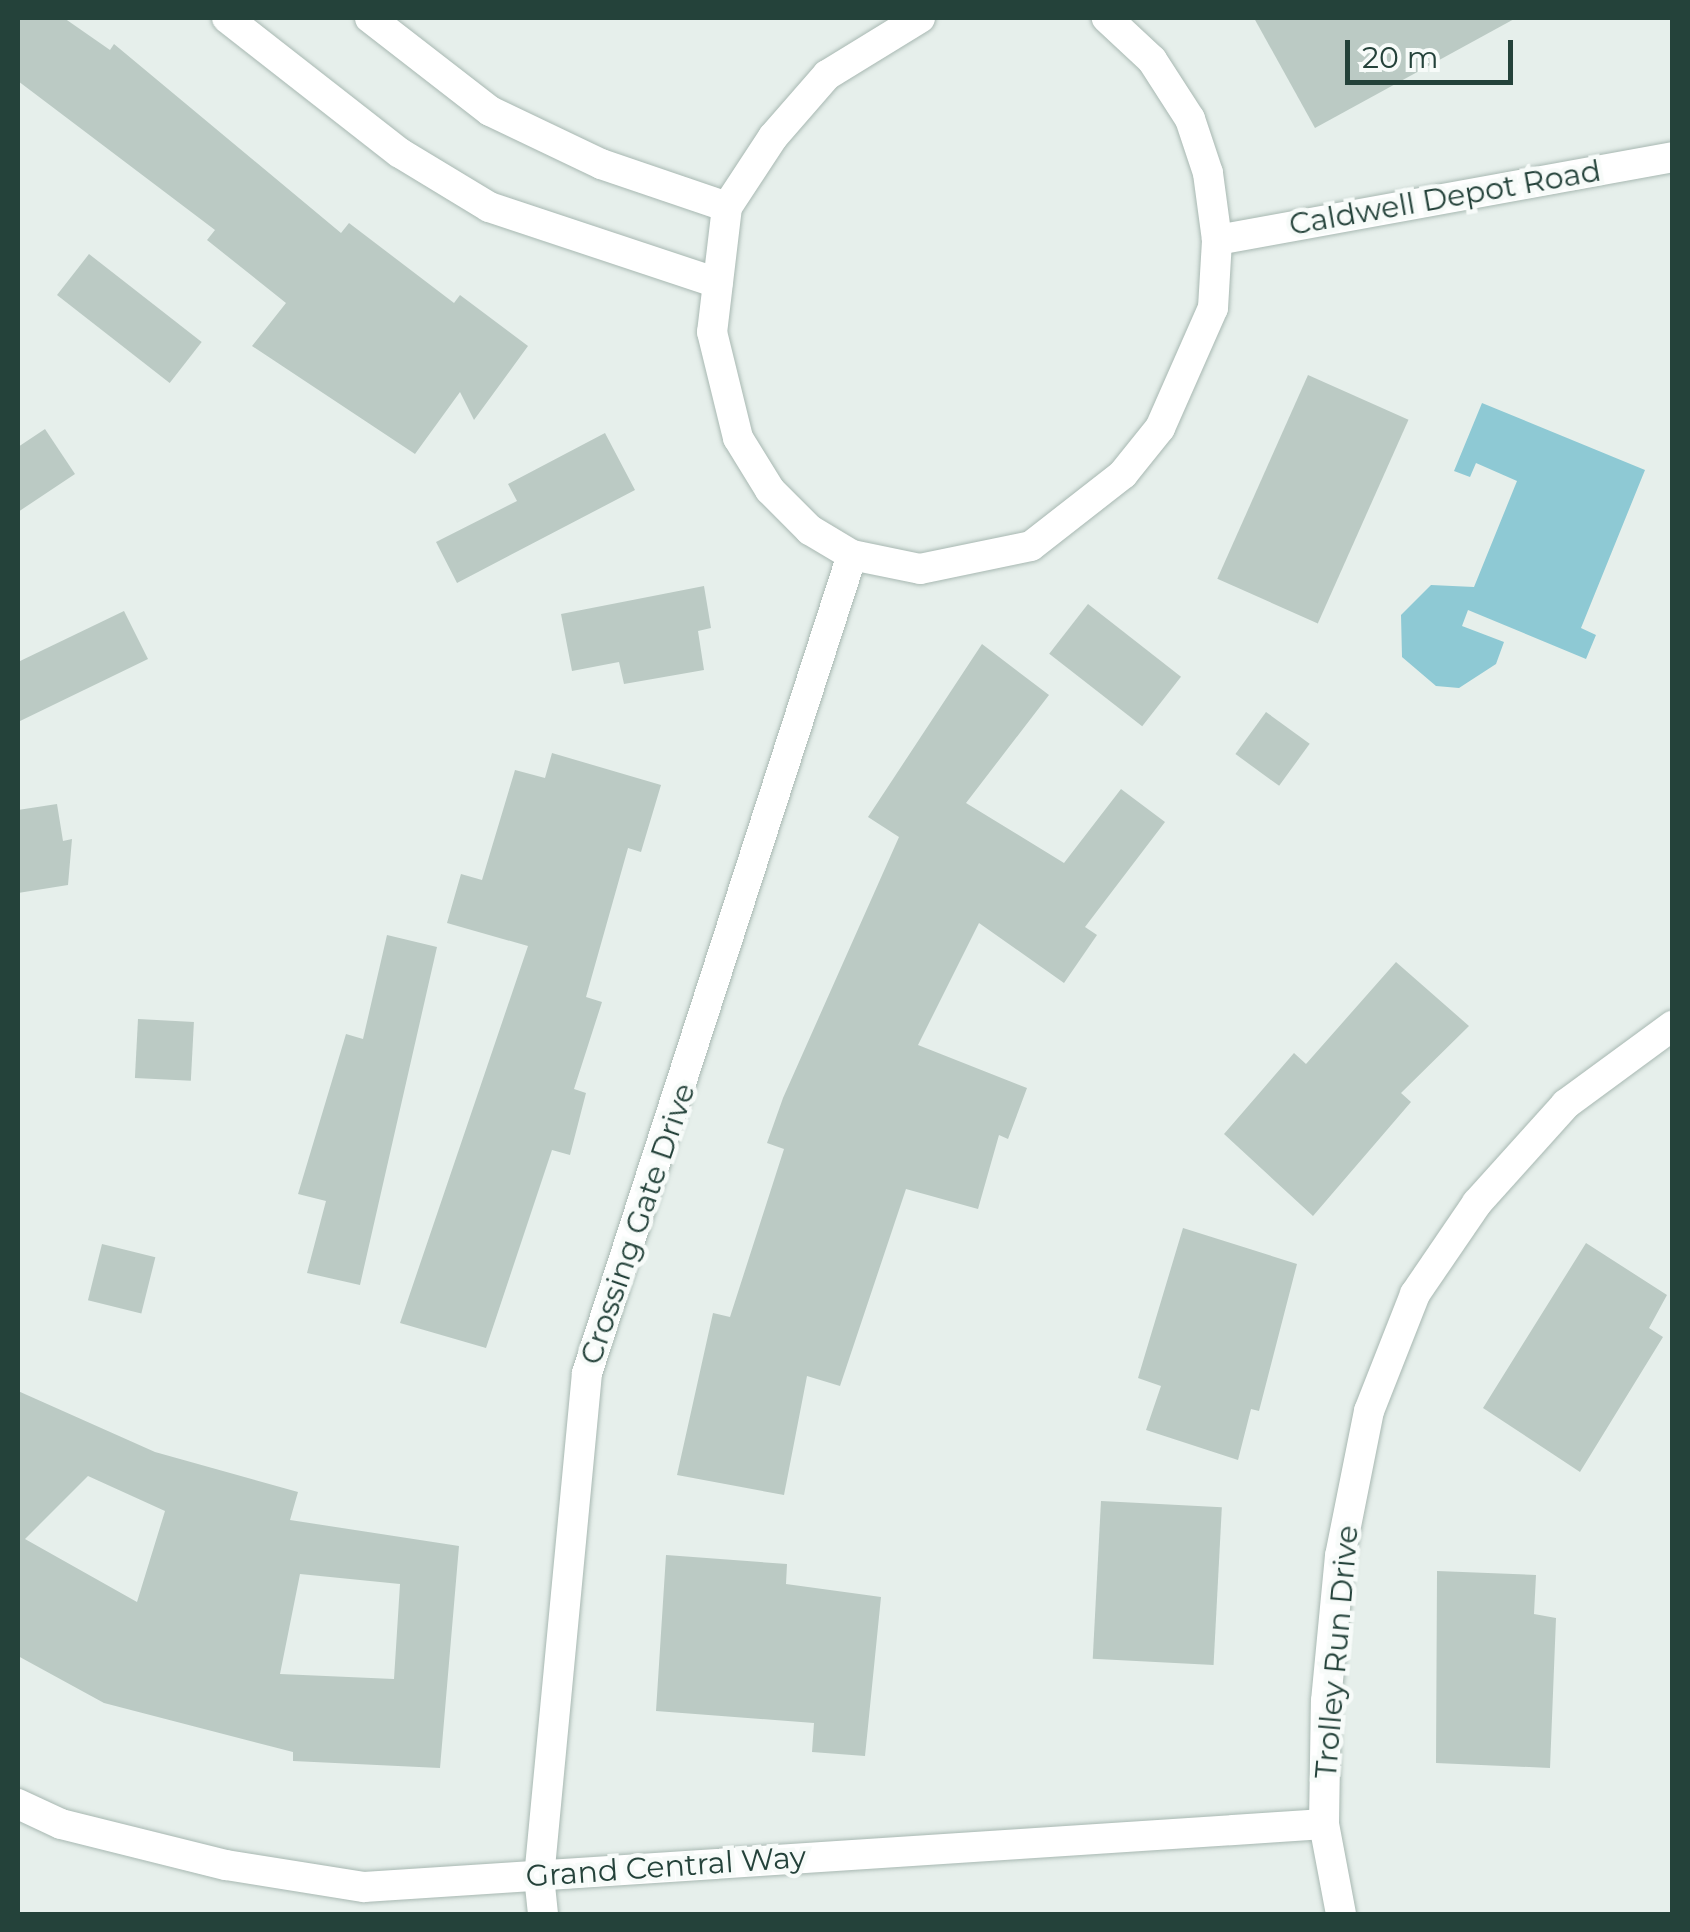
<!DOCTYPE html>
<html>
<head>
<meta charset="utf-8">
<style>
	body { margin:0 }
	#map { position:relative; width:1690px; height:1932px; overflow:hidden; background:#e6efeb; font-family:Montserrat,sans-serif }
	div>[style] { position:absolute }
	.water>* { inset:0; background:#8ec9d4 }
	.building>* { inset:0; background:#bbcac4; transform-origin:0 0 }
	.roads { filter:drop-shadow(0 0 2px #a8b8b2) drop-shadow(0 0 2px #a8b8b2) }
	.street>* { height:30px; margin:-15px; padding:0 15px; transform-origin:15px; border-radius:15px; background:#fff }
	span { translate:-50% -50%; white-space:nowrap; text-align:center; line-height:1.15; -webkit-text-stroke:9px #f7fbf9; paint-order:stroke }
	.street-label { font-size:30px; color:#24423a }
	.frame { position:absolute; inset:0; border:20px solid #24423a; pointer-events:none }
	.scale { position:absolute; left:1345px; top:40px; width:168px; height:45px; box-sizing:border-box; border:5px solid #24423a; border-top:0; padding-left:12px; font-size:30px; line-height:35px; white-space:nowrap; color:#24423a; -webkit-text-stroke:8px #f7fbf9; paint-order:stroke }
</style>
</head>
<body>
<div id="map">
	<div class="water">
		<div style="clip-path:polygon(1482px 403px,1645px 470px,1581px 628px,1596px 635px,1586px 659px,1468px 610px,1462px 626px,1504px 642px,1496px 664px,1459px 688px,1436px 686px,1402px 657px,1401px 615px,1431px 585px,1474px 587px,1517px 481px,1476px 463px,1470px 477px,1454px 471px)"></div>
	</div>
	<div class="building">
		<div style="clip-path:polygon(18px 18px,64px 18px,110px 50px,114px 44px,341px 233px,349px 223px,454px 303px,460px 295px,528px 346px,474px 420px,460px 392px,415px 454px,252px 346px,286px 303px,207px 240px,215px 230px,18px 81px)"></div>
		<div style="clip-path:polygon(1254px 18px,1516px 18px,1315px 128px)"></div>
		<div style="left:89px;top:254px;width:143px;height:52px;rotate:38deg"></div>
		<div style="left:1308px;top:375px;width:110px;height:223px;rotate:24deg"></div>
		<div style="clip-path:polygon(45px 429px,75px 474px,18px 512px,18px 447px)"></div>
		<div style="clip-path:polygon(605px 433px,635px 490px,457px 583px,436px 542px,517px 501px,508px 484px)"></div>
		<div style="clip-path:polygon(704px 586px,711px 628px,698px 631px,704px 670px,624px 684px,619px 662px,572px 671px,561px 614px)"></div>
		<div style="left:1088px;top:604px;width:118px;height:63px;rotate:38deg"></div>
		<div style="clip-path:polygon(124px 611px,148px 659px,18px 722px,18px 662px)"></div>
		<div style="clip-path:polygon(982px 644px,1049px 695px,966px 803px,1064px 863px,1121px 789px,1165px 822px,1085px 927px,1097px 935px,1064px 983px,979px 923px,918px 1045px,1027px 1088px,1008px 1139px,999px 1135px,978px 1209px,906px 1189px,840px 1386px,807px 1376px,784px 1495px,677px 1475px,713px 1313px,730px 1317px,784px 1149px,767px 1143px,783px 1098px,899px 837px,868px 817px)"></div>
		<div style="left:1266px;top:712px;width:54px;height:52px;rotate:36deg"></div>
		<div style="clip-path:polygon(552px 753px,661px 785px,641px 852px,628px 848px,586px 997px,602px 1002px,574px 1089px,586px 1093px,570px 1155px,552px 1150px,486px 1348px,400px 1323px,528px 946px,447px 923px,461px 874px,482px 880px,515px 770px,545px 778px)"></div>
		<div style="clip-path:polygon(57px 804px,63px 841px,72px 839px,68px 885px,18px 893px,18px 810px)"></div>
		<div style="clip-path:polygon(387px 935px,437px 947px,360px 1285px,307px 1273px,326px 1201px,298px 1194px,346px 1034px,363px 1039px)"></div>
		<div style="clip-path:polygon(1396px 962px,1469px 1026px,1401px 1093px,1411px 1102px,1313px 1216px,1224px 1134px,1294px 1053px,1306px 1064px)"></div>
		<div style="left:138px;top:1019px;width:56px;height:59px;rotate:3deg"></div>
		<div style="clip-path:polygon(1183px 1228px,1297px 1264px,1259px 1411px,1251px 1409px,1238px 1460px,1146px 1430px,1161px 1386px,1138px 1378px)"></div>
		<div style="clip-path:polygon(1586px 1243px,1667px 1295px,1649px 1328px,1663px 1337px,1580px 1472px,1483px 1408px)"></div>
		<div style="left:102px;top:1244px;width:55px;height:58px;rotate:14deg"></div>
		<div style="clip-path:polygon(evenodd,18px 1391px,155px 1452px,298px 1492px,290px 1520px,459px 1546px,440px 1768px,293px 1761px,293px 1752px,104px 1703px,18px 1656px,18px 1391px,88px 1476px,165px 1511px,137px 1602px,25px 1539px,88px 1476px,18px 1391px,300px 1574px,400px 1584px,394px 1679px,280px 1674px,300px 1574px)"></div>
		<div style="left:1101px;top:1501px;width:121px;height:158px;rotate:3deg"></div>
		<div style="clip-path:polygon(666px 1555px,787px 1564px,786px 1584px,881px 1597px,865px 1756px,812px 1752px,814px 1723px,656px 1711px)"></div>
		<div style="clip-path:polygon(1437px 1571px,1536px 1575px,1534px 1614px,1556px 1618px,1550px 1768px,1436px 1763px)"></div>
	</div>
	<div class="roads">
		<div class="street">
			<div style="left:227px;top:18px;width:219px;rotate:38deg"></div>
			<div style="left:400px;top:153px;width:104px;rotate:31.2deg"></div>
			<div style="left:489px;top:207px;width:241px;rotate:18.4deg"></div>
			<div style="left:370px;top:18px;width:152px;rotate:37.8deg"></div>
			<div style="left:490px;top:111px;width:123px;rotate:25.5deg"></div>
			<div style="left:601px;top:164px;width:133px;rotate:18.8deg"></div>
			<div style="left:920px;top:18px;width:109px;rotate:148.5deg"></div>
			<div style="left:827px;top:75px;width:82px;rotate:131.1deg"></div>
			<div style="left:773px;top:137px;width:84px;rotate:123.3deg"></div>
			<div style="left:727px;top:207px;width:126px;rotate:96.8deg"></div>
			<div style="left:712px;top:332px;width:109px;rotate:76.2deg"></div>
			<div style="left:738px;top:438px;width:61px;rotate:58.4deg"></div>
			<div style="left:770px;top:490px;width:57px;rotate:45deg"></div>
			<div style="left:810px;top:530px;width:49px;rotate:30.8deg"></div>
			<div style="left:852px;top:555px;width:69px;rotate:11.6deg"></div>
			<div style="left:920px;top:569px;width:113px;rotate:-11.7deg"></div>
			<div style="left:1031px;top:546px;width:117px;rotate:-38deg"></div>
			<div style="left:1123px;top:474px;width:59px;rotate:-51.2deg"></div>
			<div style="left:1160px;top:428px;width:131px;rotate:-66.2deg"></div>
			<div style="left:1213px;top:308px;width:68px;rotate:-86.6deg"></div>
			<div style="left:1217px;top:240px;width:68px;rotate:-97.7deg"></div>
			<div style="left:1208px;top:173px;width:57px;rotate:-108.4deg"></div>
			<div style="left:1190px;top:119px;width:70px;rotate:-122.8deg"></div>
			<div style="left:1152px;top:60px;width:62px;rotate:-137deg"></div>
			<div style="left:1217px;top:240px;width:463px;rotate:-10.3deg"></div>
			<div style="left:18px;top:1804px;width:47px;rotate:24.9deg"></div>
			<div style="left:61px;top:1824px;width:170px;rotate:14deg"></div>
			<div style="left:226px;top:1865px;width:140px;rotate:9.1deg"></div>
			<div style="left:364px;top:1887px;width:962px;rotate:-3.75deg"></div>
			<div style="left:543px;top:1914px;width:36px;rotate:-96deg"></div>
			<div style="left:539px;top:1878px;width:507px;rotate:-84.57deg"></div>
			<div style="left:587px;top:1373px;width:860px;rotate:-72.05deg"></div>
			<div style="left:1341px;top:1914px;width:92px;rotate:-100.7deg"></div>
			<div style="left:1324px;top:1824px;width:123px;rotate:-89.1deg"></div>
			<div style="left:1326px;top:1701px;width:146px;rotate:-84.5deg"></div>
			<div style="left:1340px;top:1556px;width:148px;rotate:-78.7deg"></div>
			<div style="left:1369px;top:1411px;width:126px;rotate:-68.5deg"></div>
			<div style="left:1415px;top:1294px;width:110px;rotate:-55.7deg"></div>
			<div style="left:1477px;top:1203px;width:133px;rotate:-48deg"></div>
			<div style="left:1566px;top:1104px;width:132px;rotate:-36.3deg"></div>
		</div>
	</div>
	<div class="street-label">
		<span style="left:1445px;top:198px;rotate:-10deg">Caldwell Depot Road</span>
		<span style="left:638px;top:1224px;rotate:-71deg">Crossing Gate Drive</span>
		<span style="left:1337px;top:1652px;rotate:-85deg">Trolley Run Drive</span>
		<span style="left:666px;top:1867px;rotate:-4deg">Grand Central Way</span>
	</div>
	<div class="frame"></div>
	<div class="scale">20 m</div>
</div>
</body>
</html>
